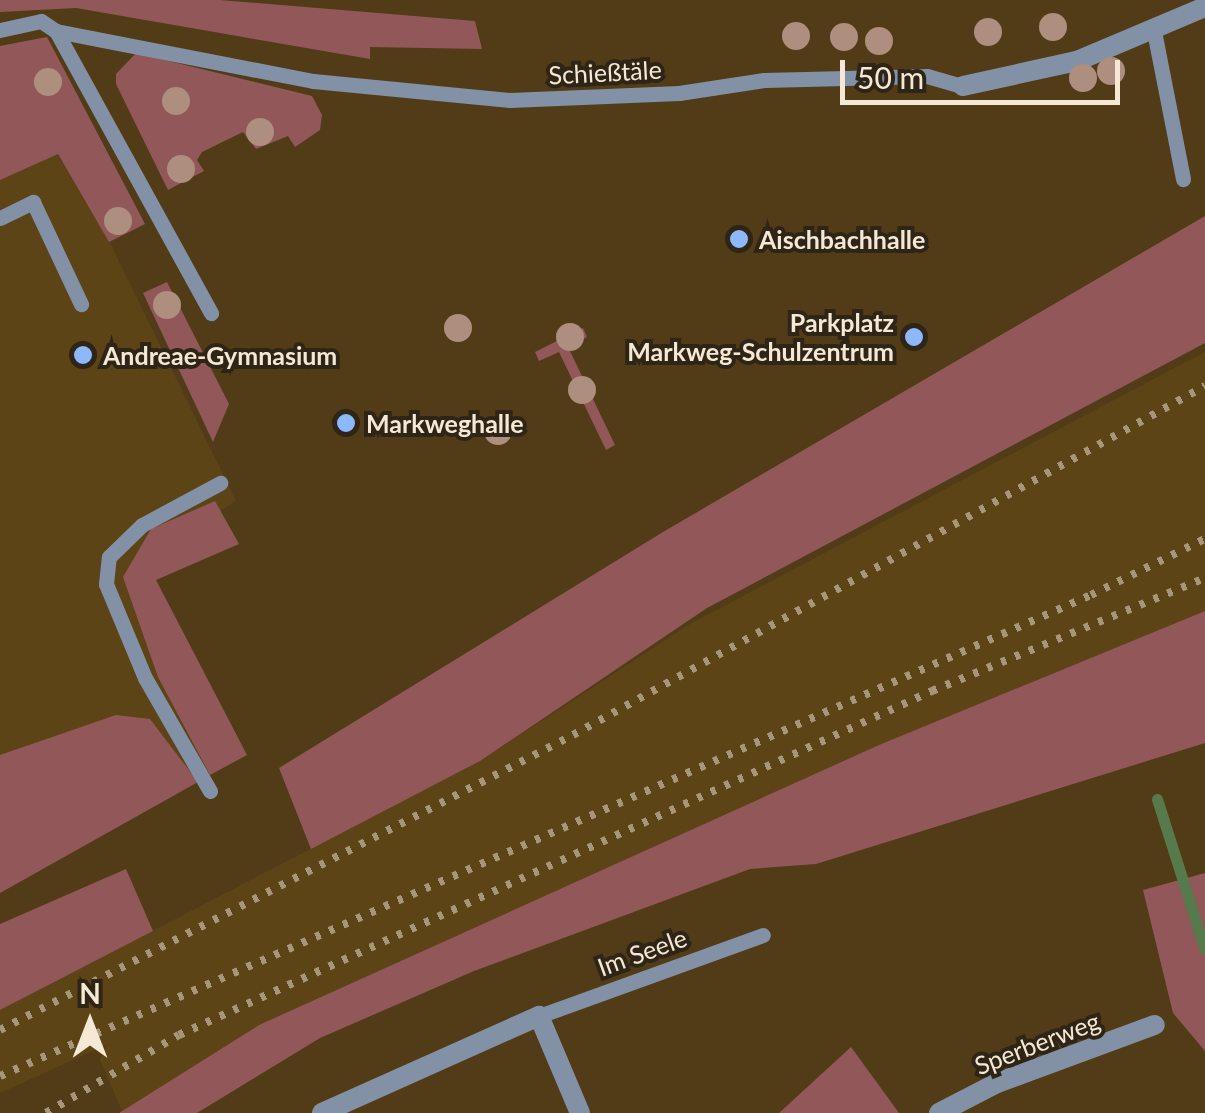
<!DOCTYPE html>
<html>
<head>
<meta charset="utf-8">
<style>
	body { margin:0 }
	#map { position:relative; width:1205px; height:1113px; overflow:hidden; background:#523c18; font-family:Lato,sans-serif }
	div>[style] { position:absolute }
	.built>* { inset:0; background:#5d4417 }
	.green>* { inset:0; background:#925758 }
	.stream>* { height:11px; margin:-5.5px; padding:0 5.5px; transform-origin:5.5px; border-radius:5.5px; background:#567a4b }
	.lane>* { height:15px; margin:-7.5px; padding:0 7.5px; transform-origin:7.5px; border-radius:7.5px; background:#8391a7 }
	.street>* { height:20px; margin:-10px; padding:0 10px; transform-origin:10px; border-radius:10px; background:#8391a7 }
	.rail>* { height:8px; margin-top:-4px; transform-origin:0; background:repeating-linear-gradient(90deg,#a7967a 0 5px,transparent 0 15px) }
	.trees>* { width:28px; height:28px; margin:-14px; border-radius:50%; background:#ae8e7e }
	.dots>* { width:28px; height:28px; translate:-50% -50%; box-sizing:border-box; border:5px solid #2f2516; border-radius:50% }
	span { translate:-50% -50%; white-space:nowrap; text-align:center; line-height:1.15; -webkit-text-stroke:8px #2f2516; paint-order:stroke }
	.street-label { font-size:25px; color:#f5e8d4 }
	.poi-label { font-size:25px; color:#f5e8d4; font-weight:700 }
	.left { translate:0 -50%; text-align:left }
	.right { translate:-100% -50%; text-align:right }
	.north { position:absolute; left:40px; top:973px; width:100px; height:100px; -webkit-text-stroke:8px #2f2516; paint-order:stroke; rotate:0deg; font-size:28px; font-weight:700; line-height:40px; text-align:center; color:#f5e8d4 }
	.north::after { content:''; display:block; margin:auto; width:35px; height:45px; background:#f5e8d4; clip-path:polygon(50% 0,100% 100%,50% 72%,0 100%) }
	.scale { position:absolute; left:840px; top:60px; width:280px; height:45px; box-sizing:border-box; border:5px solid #f5e8d4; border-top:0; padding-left:12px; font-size:30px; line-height:35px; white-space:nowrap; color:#f5e8d4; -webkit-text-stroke:8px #2f2516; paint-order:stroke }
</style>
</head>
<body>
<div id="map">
	<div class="built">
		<div style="clip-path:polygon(47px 37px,58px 155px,111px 245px,236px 501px,127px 570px,223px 768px,0 885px,0 46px)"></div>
		<div style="clip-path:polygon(1205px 352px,1205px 611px,879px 745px,259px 1025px,122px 1111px,100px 1060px,108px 1044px,0 1093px,0 1010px,480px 761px,690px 624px)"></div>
	</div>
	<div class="green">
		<div style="clip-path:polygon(0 0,220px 0,475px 21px,482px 49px,370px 47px,370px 59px,76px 8px,0 12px)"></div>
		<div style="clip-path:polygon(47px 37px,145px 224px,109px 242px,58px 154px,0 180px,0 46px)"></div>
		<div style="clip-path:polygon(136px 53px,312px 96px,322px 115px,320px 130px,295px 147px,288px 136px,256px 149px,243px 132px,202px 152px,197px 160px,204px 171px,168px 190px,116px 84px,116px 74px)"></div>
		<div style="clip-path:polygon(1205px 216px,1205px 343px,707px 608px,480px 761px,311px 849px,279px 768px,663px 532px)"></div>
		<div style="clip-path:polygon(167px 282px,229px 404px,213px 442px,143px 293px)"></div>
		<div style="clip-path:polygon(583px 328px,587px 337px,568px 347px,615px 445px,606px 450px,559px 352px,539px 361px,535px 352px)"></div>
		<div style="clip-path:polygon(215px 501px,239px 544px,156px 580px,247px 755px,210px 775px,158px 677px,123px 577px,151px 529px)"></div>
		<div style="clip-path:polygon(1205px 611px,1205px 743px,816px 864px,750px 869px,474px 971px,320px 1038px,197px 1113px,119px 1113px,259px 1025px,879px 745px)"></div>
		<div style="clip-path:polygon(116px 715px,150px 719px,198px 782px,0 893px,0 755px)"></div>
		<div style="clip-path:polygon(126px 869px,153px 931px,0 1010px,0 924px)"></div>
		<div style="clip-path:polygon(1205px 873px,1205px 1051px,1173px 1013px,1143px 890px)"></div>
		<div style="clip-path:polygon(851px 1047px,899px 1113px,779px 1113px)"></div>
	</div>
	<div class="stream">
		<div style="left:1157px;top:799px;width:158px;rotate:72.4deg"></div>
	</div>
	<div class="lane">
		<div style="left:0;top:30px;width:42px;rotate:-12.4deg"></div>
		<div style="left:41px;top:21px;width:18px;rotate:34deg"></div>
		<div style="left:56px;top:31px;width:262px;rotate:11deg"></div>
		<div style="left:313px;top:81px;width:198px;rotate:5.5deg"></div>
		<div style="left:510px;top:100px;width:169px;rotate:-2.4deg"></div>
		<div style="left:679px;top:93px;width:86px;rotate:-8.7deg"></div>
		<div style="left:764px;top:80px;width:163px;rotate:-1.4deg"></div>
		<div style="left:927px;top:76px;width:37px;rotate:16deg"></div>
		<div style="left:56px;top:31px;width:322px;rotate:61.2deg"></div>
		<div style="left:1154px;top:31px;width:151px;rotate:78.9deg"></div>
		<div style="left:0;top:218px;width:37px;rotate:-26deg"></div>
		<div style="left:33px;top:202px;width:113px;rotate:64.8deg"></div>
		<div style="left:210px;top:791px;width:130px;rotate:-119.9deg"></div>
		<div style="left:145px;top:678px;width:102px;rotate:-112.5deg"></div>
		<div style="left:106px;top:584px;width:27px;rotate:-84deg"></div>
		<div style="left:109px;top:557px;width:46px;rotate:-44.1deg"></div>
		<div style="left:142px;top:525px;width:89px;rotate:-28.3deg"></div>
		<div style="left:539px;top:1016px;width:238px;rotate:-19.9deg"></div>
	</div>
	<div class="street">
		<div style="left:963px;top:86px;width:117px;rotate:-12.4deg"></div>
		<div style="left:1077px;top:61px;width:139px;rotate:-22.9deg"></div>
		<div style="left:322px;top:1113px;width:238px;rotate:-24.1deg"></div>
		<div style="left:539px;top:1016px;width:105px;rotate:67.1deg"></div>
		<div style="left:939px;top:1113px;width:65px;rotate:-27.3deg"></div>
		<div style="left:997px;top:1083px;width:168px;rotate:-20.2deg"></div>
	</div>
	<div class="rail">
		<div style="left:0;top:1030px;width:644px;rotate:-27.24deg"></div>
		<div style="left:573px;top:735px;width:722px;rotate:-28.91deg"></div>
		<div style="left:0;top:1076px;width:1192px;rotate:-23.79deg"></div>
		<div style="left:1091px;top:595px;width:127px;rotate:-26.2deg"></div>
		<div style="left:46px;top:1113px;width:154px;rotate:-30.4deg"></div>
		<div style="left:179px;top:1035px;width:828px;rotate:-24.55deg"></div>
		<div style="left:932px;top:691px;width:295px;rotate:-22.5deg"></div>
	</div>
	<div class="trees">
		<div style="left:1053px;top:27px"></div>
		<div style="left:988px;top:32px"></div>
		<div style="left:796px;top:36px"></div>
		<div style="left:844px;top:37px"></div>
		<div style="left:879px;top:41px"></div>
		<div style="left:1111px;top:71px"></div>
		<div style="left:1083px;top:78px"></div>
		<div style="left:48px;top:82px"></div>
		<div style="left:176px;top:101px"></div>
		<div style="left:260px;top:132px"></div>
		<div style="left:181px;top:169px"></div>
		<div style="left:118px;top:221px"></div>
		<div style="left:167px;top:305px"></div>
		<div style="left:458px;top:328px"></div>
		<div style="left:570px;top:337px"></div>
		<div style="left:582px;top:390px"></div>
		<div style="left:498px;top:431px"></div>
	</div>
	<div class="dots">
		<div style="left:739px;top:239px;background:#8db9fc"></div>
		<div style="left:914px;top:337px;background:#8db9fc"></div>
		<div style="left:83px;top:355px;background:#8db9fc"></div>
		<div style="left:346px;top:423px;background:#8db9fc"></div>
	</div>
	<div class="street-label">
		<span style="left:605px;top:72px;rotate:-3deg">Schießtäle</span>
		<span style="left:642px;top:952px;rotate:-20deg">Im Seele</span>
		<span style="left:1037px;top:1043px;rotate:-21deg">Sperberweg</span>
	</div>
	<div class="poi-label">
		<span class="left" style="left:759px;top:239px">Aischbachhalle</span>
		<span class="right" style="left:894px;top:337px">Parkplatz<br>Markweg-Schulzentrum</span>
		<span class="left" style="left:103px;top:355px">Andreae-Gymnasium</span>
		<span class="left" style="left:366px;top:423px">Markweghalle</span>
	</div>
	<div class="north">N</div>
	<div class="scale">50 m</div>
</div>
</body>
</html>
